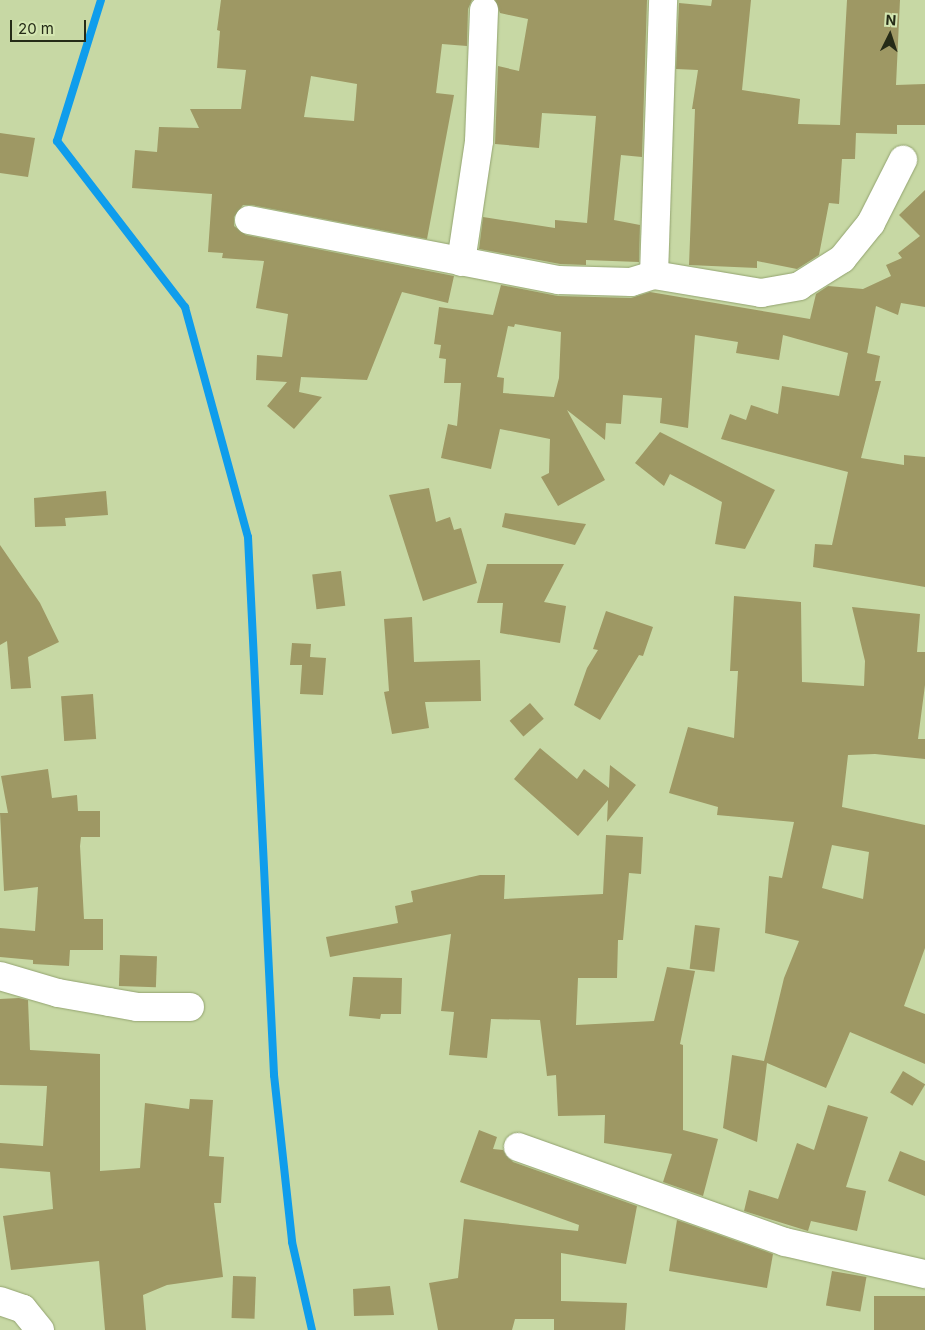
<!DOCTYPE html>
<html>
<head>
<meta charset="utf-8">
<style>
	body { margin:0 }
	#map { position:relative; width:925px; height:1330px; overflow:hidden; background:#c7d8a4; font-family:Inter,sans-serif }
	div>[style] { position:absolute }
	.stream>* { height:8px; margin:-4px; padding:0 4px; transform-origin:4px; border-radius:4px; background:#0f9dec }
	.building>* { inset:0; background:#9e9864; transform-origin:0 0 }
	.roads { filter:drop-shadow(0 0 1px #93a370) drop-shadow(0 0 1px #93a370) }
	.minor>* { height:28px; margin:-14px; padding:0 14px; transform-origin:14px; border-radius:14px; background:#fff }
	span { translate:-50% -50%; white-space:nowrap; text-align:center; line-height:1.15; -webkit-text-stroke:4px #d4e6b1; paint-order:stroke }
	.north { position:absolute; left:865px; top:10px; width:50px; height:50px; -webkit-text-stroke:4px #d4e6b1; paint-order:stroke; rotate:4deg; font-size:14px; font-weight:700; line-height:20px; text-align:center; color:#252b17 }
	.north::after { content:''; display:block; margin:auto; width:18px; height:22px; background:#252b17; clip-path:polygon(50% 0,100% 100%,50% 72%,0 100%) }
	.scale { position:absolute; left:10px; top:20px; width:76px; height:22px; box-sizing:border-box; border:2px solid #252b17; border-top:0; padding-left:6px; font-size:15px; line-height:18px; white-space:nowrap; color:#252b17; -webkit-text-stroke:4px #d4e6b1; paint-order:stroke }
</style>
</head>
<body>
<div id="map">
	<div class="stream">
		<div style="left:101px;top:0;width:148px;rotate:107.3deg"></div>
		<div style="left:57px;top:141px;width:210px;rotate:52.4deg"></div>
		<div style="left:185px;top:307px;width:238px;rotate:74.7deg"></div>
		<div style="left:248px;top:537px;width:539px;rotate:87.23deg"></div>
		<div style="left:274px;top:1075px;width:168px;rotate:83.8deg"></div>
		<div style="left:292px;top:1242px;width:90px;rotate:77.2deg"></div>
	</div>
	<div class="building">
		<div style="clip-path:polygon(evenodd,221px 0,472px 0,468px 9px,467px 46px,442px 44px,436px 93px,454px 95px,427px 239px,252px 205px,243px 205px,234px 217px,234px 226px,246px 235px,454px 276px,448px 303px,402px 292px,367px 380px,301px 377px,299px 392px,322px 397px,294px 429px,267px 406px,287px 382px,256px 380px,257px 355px,282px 357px,288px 314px,256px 308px,264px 261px,222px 258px,223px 253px,208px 252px,212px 194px,132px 188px,135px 150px,157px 152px,159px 127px,199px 128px,190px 109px,241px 109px,246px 70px,217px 68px,220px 31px,217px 30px,221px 0,311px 76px,357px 84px,354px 121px,304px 117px,311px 76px)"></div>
		<div style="clip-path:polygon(495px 0,647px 0,642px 157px,621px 155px,614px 220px,640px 225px,639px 262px,586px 260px,586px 265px,560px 264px,479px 249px,483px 217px,555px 228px,555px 220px,587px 223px,596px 116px,542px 113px,539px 148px,495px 144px,498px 66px,519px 71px,528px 19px,500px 13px)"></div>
		<div style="clip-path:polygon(712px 0,751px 0,742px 90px,800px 99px,798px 124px,840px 125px,847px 0,900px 0,896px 85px,925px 84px,925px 125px,897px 125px,897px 134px,856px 133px,855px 159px,842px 159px,839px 204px,829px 203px,819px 255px,797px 269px,757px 261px,757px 268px,689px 265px,695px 109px,692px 109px,698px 70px,676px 69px,679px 3px,711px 6px)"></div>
		<div style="clip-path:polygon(0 133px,35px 138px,28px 177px,0 173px)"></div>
		<div style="clip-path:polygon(evenodd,925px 190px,925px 307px,901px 303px,898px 315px,876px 306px,867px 353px,880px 356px,875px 381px,881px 381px,861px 458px,904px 465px,904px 455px,925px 457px,925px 587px,813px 567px,815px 544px,832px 545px,848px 472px,721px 439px,730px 414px,746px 420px,751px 405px,778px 414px,782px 386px,839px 396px,848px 353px,783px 335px,779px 360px,736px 353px,738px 342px,695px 335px,688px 428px,660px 423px,662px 398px,623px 395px,621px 424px,606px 423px,605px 440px,567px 410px,605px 480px,558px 506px,541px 477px,549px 473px,550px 439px,500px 429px,491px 469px,441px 458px,448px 424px,457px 426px,461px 383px,444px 383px,446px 359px,439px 358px,441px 345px,434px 344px,439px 307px,493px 315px,501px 285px,558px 296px,631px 298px,650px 292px,810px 319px,816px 294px,828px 286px,863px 289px,891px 276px,886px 265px,902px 258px,898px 253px,920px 236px,899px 215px,925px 190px,515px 324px,561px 332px,559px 378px,554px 397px,503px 393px,504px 378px,497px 377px,508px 326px,514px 327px,515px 324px)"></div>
		<div style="clip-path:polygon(660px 432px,775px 490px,745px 549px,715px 544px,722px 502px,670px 474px,664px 486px,635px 463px)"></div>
		<div style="clip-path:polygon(429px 488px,436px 522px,450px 517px,454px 530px,461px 528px,477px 583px,423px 601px,389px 495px)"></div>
		<div style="clip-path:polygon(106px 491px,108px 515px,65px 518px,66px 526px,35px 527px,34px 498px)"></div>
		<div style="clip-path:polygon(505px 513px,586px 524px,575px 545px,502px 527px)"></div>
		<div style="clip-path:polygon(0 545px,40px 603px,59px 642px,28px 657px,31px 688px,11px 689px,7px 641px,0 645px)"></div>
		<div style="clip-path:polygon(487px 564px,564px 564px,544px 602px,566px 606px,560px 643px,500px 633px,503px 603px,477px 603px)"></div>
		<div style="left:341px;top:571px;width:35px;height:29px;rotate:83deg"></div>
		<div style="clip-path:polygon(evenodd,734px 596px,801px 602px,802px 682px,864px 686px,865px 661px,852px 607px,920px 614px,917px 652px,925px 652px,925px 685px,918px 739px,925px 739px,925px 759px,875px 754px,848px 755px,842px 807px,925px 825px,925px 948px,904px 1006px,925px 1014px,925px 1064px,850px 1032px,826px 1088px,767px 1063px,757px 1142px,723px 1128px,732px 1055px,764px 1061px,784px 978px,799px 941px,765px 933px,769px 876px,782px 878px,794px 822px,717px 815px,718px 807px,669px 793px,688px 727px,734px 738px,738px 671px,730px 671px,734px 596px,832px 845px,869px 852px,863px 899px,822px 888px,832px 845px)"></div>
		<div style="clip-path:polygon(606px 611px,653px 627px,643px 656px,639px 655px,600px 720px,574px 705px,587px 668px,598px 650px,593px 649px)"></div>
		<div style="clip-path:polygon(412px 617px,414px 662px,480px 660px,481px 701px,425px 702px,429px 728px,392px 734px,384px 692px,389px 691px,384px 619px)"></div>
		<div style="clip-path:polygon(292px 643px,311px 644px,310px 657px,326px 658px,323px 695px,300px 694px,302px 665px,290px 665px)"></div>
		<div style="left:93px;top:694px;width:45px;height:32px;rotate:86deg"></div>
		<div style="left:530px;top:703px;width:21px;height:27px;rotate:49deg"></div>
		<div style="clip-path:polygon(540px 748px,577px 779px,584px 769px,609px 788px,610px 765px,636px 785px,607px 822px,608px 800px,578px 836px,514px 779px)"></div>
		<div style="clip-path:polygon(48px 769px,52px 798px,77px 795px,78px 811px,100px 811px,100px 837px,81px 837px,80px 846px,84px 919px,103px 919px,103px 950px,70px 950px,69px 966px,33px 964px,33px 960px,0 957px,0 928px,35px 931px,38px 887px,4px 891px,0 813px,8px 813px,1px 776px)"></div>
		<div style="clip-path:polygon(606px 835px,643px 837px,641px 874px,629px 873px,623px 940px,618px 940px,617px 978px,578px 978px,576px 1025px,654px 1021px,667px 967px,695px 971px,680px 1044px,683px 1045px,683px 1130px,718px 1139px,703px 1196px,663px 1182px,672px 1154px,604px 1143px,605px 1115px,558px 1116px,556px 1075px,547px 1076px,540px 1020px,491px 1019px,487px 1058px,449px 1055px,454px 1012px,441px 1011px,451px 934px,330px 957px,326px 937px,398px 923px,395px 906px,413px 902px,411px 891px,480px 875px,505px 875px,504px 899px,603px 894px)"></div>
		<div style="left:695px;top:925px;width:25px;height:44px;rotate:7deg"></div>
		<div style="left:120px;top:955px;width:37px;height:31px;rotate:2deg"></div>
		<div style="clip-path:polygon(353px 977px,402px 978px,401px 1014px,381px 1014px,380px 1019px,349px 1016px)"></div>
		<div style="clip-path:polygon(19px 998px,28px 1000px,30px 1050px,100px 1054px,100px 1171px,140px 1168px,145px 1103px,189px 1109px,190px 1099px,213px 1100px,209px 1156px,224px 1157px,221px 1203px,214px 1203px,223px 1277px,167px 1285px,143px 1295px,146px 1330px,105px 1330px,99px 1261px,11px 1270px,3px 1216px,53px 1209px,50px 1172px,0 1168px,0 1143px,43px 1146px,47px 1086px,0 1085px,0 999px)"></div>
		<div style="left:903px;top:1071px;width:26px;height:25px;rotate:31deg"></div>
		<div style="clip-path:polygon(828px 1105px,868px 1117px,846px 1187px,866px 1191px,857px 1231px,811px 1221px,808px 1231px,744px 1211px,749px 1190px,778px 1199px,797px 1143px,814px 1150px)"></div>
		<div style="clip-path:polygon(479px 1130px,497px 1137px,493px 1149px,503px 1150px,513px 1162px,637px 1206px,626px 1264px,561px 1253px,561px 1301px,627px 1303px,625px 1330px,554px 1330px,554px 1319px,515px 1319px,512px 1330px,438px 1330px,429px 1283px,458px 1278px,464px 1219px,578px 1231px,579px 1225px,460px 1182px)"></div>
		<div style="clip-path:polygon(900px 1151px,925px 1161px,925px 1196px,888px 1181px)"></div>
		<div style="clip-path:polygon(677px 1220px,773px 1254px,767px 1288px,669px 1271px)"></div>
		<div style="left:832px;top:1271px;width:35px;height:35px;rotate:10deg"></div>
		<div style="left:233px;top:1276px;width:23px;height:42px;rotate:2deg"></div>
		<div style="clip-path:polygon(390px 1286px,394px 1315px,354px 1316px,353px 1289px)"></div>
		<div style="left:874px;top:1296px;width:51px;height:34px"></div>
	</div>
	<div class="roads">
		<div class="minor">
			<div style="left:249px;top:220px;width:315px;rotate:11deg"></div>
			<div style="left:558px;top:280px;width:73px;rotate:1.6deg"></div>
			<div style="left:631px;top:282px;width:24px;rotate:-17deg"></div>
			<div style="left:654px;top:275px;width:275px;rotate:-88.1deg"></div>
			<div style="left:461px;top:262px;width:122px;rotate:-81.5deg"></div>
			<div style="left:479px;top:141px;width:131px;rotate:-87.8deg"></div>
			<div style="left:654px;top:275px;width:109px;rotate:9.5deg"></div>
			<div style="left:761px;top:293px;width:39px;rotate:-10deg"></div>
			<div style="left:799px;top:286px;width:51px;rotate:-32.1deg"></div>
			<div style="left:842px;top:259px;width:46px;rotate:-51.1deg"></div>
			<div style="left:871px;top:223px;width:71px;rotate:-63.1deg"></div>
			<div style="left:0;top:976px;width:60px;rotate:16.3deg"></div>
			<div style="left:58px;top:993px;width:52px;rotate:10deg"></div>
			<div style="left:109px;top:1002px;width:28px;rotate:10deg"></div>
			<div style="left:137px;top:1007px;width:53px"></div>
			<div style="left:518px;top:1147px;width:283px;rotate:19.6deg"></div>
			<div style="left:785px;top:1242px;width:144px;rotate:12.9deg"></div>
			<div style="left:0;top:1301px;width:24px;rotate:19deg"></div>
			<div style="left:23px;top:1309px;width:27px;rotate:51deg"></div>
		</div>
	</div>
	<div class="north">N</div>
	<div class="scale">20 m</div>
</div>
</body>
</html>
